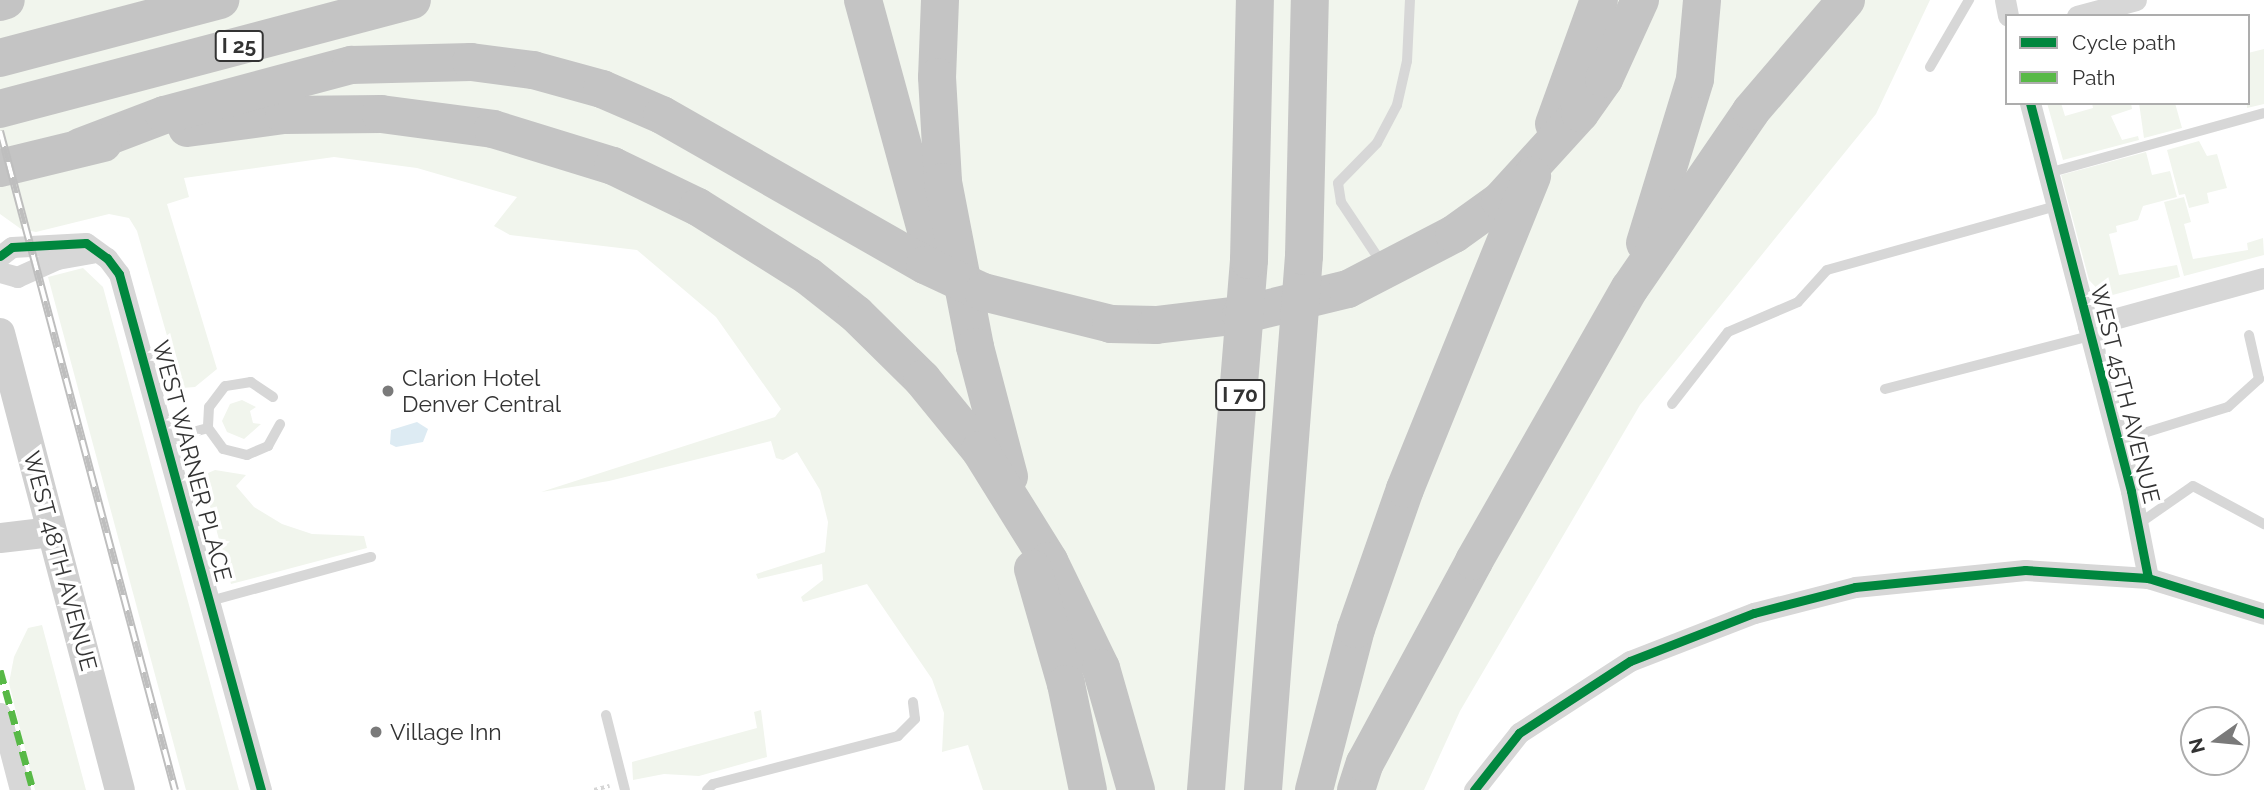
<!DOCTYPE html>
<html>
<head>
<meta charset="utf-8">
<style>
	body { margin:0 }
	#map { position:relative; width:2264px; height:790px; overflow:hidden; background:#fff; font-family:Raleway,sans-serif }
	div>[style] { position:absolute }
	.green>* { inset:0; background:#f1f5ed }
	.water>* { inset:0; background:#ddebf3 }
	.path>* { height:3.5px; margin-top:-1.75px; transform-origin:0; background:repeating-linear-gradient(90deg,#d6d6d6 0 3.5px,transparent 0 7px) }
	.lane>* { height:10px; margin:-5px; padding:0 5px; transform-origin:5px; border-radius:5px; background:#d7d7d7 }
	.street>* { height:21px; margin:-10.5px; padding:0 10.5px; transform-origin:10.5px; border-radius:10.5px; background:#d7d7d7 }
	.secondary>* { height:30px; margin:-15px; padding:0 15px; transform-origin:15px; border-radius:15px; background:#d0d0d0 }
	.highway>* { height:38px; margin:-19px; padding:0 19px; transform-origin:19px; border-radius:19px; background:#c4c4c4 }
	.rail>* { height:8px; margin-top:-4px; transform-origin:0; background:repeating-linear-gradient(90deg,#fff 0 16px,#bebebe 0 32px); box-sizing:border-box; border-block:2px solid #bebebe }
	.quiet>* { height:7px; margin-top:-3.5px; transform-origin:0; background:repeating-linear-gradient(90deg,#58b947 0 14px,transparent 0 21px) }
	.cycleway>* { height:9px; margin:-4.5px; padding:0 4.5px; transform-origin:4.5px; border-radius:4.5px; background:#00873e }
	.dots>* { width:19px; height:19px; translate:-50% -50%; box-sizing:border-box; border:4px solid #fff; border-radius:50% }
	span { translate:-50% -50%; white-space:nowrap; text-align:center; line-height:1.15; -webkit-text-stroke:7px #fff; paint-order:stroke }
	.shield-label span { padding:2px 5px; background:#fff; border:2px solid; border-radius:5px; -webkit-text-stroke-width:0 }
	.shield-label { font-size:21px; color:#333; font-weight:700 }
	.poi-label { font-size:23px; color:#333 }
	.left { translate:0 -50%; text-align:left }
	.street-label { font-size:23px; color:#333 }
	.legend { position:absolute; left:2005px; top:14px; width:245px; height:91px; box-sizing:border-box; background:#fff; border:2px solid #adadad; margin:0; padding:9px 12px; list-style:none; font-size:21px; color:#333 }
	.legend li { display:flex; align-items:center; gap:14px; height:35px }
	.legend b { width:35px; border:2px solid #adadad }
	.north { position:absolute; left:2180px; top:706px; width:70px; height:70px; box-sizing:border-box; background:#fff; border:2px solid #adadad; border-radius:50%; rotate:255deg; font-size:19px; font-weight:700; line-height:28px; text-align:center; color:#333 }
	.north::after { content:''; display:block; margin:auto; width:24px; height:32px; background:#7a7a7a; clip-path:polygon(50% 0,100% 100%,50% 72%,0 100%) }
</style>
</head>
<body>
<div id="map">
	<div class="green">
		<div style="clip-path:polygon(0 0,1930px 0,1876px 114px,1640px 405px,1460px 711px,1424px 790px,983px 790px,968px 745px,942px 752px,944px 713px,932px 679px,867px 584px,803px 602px,801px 597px,823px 580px,822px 564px,758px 579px,756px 574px,825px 552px,828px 522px,820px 490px,797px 452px,783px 460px,776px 458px,771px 441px,609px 481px,541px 492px,775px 417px,781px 409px,716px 317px,637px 250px,510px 235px,494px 226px,517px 197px,417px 168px,334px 157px,184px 178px,189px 197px,167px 204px,217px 369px,195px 387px,182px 388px,137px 231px,129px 218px,109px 214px,36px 232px,21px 229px,0 214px)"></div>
		<div style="clip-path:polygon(2264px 49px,2264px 104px,2247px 108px,2248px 53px)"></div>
		<div style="clip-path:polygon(2047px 103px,2061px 103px,2065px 116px,2093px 108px,2092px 103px,2131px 103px,2132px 109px,2111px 116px,2122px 140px,2138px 136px,2139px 140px,2063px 160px)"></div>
		<div style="clip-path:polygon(2139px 103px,2175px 103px,2182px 128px,2144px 138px)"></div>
		<div style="clip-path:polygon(2199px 141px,2207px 156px,2217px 154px,2227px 188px,2207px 193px,2209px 203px,2189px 208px,2185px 194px,2179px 195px,2167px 150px)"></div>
		<div style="clip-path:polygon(2146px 152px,2152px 175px,2170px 171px,2177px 197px,2143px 206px,2138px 220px,2116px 226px,2117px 232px,2109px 234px,2119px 275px,2177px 265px,2180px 277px,2105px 297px,2089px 280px,2061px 175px)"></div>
		<div style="clip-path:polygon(2184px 197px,2191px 222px,2184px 224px,2193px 259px,2248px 250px,2247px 243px,2263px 238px,2264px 255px,2184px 276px,2164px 202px)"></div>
		<div style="clip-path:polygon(83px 268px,103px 287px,239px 790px,186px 790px,48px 277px)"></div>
		<div style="clip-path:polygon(242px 400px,256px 407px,250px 411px,253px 423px,261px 424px,244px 439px,227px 432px,222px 421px,230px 404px)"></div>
		<div style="clip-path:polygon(215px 470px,246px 475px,236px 486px,254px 507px,282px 524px,312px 534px,364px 536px,367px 548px,231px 584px,204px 484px,208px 473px)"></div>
		<div style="clip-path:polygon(42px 625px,86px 790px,35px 790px,9px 683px,14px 657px,28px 628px)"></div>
		<div style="clip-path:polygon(761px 710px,767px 757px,699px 776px,664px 774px,633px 780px,632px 762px,757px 728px,754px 712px)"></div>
	</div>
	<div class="water">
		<div style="clip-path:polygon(417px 422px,428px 429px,423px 442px,396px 447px,390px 444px,391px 430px)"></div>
	</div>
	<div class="path">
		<div style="left:594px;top:790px;width:16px;rotate:-15deg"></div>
	</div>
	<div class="lane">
		<div style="left:1930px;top:67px;width:78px;rotate:-59.8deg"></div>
		<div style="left:2048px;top:173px;width:224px;rotate:-15.5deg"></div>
		<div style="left:1383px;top:265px;width:76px;rotate:-123.7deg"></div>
		<div style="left:1341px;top:202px;width:19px;rotate:-99deg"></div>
		<div style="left:1338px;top:183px;width:56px;rotate:-45.7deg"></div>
		<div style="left:1377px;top:143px;width:43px;rotate:-62.2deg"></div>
		<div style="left:1397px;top:105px;width:45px;rotate:-77.2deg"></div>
		<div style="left:1407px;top:61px;width:61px;rotate:-87.2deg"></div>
		<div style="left:1885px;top:389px;width:212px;rotate:-14.5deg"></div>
		<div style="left:273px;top:397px;width:27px;rotate:-146deg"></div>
		<div style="left:251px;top:382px;width:26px;rotate:171deg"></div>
		<div style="left:225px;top:386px;width:26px;rotate:127deg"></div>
		<div style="left:209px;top:407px;width:21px;rotate:93deg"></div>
		<div style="left:208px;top:428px;width:26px;rotate:54deg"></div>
		<div style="left:223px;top:449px;width:25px;rotate:14deg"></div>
		<div style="left:247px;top:455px;width:23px;rotate:-23deg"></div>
		<div style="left:268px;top:446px;width:25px;rotate:-61deg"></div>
		<div style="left:1672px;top:404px;width:91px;rotate:-52.1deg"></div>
		<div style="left:1728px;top:332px;width:76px;rotate:-23.2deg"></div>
		<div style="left:1798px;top:302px;width:43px;rotate:-47.8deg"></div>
		<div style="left:1827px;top:270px;width:238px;rotate:-15.6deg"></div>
		<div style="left:167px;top:439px;width:42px;rotate:-15deg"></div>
		<div style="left:2118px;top:441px;width:115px;rotate:-17.2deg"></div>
		<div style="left:2228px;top:407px;width:42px;rotate:-42.1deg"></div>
		<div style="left:2259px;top:379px;width:45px;rotate:-102.8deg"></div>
		<div style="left:2137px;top:525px;width:68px;rotate:-34.9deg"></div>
		<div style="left:2193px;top:486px;width:81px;rotate:28.2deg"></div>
		<div style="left:210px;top:601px;width:167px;rotate:-15.3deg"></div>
		<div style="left:606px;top:715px;width:77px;rotate:75.8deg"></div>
		<div style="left:707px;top:790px;width:8px;rotate:-45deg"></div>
		<div style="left:713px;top:784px;width:191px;rotate:-14.5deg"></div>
		<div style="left:898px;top:736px;width:24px;rotate:-45deg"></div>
		<div style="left:915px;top:719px;width:17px;rotate:-97deg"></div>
	</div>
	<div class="street">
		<div style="left:2005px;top:0;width:16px;rotate:79deg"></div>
		<div style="left:2077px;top:16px;width:61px;rotate:-15.2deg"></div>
		<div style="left:2030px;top:103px;width:401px;rotate:75.4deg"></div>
		<div style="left:2131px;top:491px;width:89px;rotate:78.9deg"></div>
		<div style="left:2148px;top:578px;width:121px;rotate:17.2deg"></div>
		<div style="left:0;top:256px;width:15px;rotate:-37deg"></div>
		<div style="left:12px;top:247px;width:74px;rotate:-3.1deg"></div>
		<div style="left:86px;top:243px;width:26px;rotate:36deg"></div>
		<div style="left:107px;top:258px;width:20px;rotate:53deg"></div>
		<div style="left:119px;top:274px;width:535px;rotate:74.61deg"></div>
		<div style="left:0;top:272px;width:18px;rotate:16deg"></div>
		<div style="left:17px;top:277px;width:44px;rotate:-24.2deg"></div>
		<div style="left:57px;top:259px;width:36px;rotate:-10deg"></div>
		<div style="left:2088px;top:326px;width:182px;rotate:-15.3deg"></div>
		<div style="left:0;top:713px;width:80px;rotate:75.4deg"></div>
		<div style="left:1474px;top:790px;width:73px;rotate:-51.7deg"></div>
		<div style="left:1519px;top:733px;width:132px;rotate:-33deg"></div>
		<div style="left:1630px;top:661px;width:133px;rotate:-21.2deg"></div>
		<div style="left:1754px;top:613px;width:104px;rotate:-14.4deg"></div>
		<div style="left:1855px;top:587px;width:171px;rotate:-5.7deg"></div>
		<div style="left:2025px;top:570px;width:123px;rotate:3.7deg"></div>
	</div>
	<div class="secondary">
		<div style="left:0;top:333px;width:472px;rotate:75.3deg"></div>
		<div style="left:0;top:538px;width:52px;rotate:-6.6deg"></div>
	</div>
	<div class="highway">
		<div style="left:863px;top:0;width:274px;rotate:74.7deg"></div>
		<div style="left:940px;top:0;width:77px;rotate:92.2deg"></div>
		<div style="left:937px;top:77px;width:105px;rotate:86.7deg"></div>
		<div style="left:943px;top:182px;width:168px;rotate:79deg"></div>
		<div style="left:975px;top:347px;width:134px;rotate:75.3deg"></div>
		<div style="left:0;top:2px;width:6px;rotate:-18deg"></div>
		<div style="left:0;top:58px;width:228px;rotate:-14.8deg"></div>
		<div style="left:0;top:109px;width:426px;rotate:-14.8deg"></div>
		<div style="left:1554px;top:124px;width:132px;rotate:-70.1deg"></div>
		<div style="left:187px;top:128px;width:98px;rotate:-7.6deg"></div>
		<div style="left:284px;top:115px;width:97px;rotate:-0.6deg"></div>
		<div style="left:381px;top:114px;width:113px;rotate:7.6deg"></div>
		<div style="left:493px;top:129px;width:126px;rotate:17.1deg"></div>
		<div style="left:613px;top:166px;width:94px;rotate:25.8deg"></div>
		<div style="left:698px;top:207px;width:130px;rotate:32.1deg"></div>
		<div style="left:808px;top:276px;width:61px;rotate:38.4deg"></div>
		<div style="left:856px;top:314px;width:93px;rotate:44.6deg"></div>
		<div style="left:922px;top:379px;width:92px;rotate:50.8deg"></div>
		<div style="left:980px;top:450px;width:131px;rotate:58.1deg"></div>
		<div style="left:1049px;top:561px;width:119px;rotate:64.1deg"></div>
		<div style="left:1101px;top:668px;width:127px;rotate:74deg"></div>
		<div style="left:80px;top:147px;width:90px;rotate:-20.9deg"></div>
		<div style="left:164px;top:115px;width:194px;rotate:-15deg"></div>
		<div style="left:351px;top:65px;width:120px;rotate:-1.4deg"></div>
		<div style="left:471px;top:62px;width:63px;rotate:7.4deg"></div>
		<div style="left:533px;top:70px;width:72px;rotate:15.4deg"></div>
		<div style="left:602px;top:89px;width:65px;rotate:23.4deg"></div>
		<div style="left:662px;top:115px;width:303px;rotate:29.7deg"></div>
		<div style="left:925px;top:265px;width:64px;rotate:25deg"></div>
		<div style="left:983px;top:292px;width:132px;rotate:14deg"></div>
		<div style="left:1111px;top:324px;width:45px;rotate:1.3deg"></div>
		<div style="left:1156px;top:325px;width:86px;rotate:-6.7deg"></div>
		<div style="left:1241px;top:315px;width:110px;rotate:-13.7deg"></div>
		<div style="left:1348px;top:289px;width:119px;rotate:-27.4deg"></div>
		<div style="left:1454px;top:234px;width:57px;rotate:-35.7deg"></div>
		<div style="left:1500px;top:201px;width:119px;rotate:-47.7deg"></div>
		<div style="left:1580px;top:113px;width:42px;rotate:-54.8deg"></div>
		<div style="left:1604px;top:79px;width:87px;rotate:-65.5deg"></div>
		<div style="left:0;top:168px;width:106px;rotate:-13.6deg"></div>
		<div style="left:1645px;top:243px;width:171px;rotate:-73deg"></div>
		<div style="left:1695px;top:79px;width:79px;rotate:-84.9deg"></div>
		<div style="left:1033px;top:569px;width:120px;rotate:74deg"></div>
		<div style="left:1066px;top:684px;width:108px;rotate:78.3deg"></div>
		<div style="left:1206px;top:790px;width:532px;rotate:-85.36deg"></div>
		<div style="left:1249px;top:260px;width:260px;rotate:-88.7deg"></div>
		<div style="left:1263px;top:790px;width:536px;rotate:-85.61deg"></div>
		<div style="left:1304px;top:256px;width:256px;rotate:-88.7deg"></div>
		<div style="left:1314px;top:790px;width:166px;rotate:-75.4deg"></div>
		<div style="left:1356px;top:629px;width:148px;rotate:-70.7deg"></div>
		<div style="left:1405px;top:489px;width:338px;rotate:-67.9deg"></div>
		<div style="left:1356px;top:790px;width:28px;rotate:-72deg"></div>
		<div style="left:1365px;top:763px;width:230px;rotate:-61.6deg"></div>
		<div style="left:1474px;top:561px;width:314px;rotate:-60.3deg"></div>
		<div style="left:1630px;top:288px;width:214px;rotate:-55.6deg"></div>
		<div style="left:1751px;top:111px;width:146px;rotate:-49.4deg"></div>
	</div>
	<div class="rail">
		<div style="left:0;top:131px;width:682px;rotate:75.13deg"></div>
	</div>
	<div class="quiet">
		<div style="left:0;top:670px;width:124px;rotate:74.6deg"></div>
	</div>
	<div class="cycleway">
		<div style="left:2030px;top:103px;width:401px;rotate:75.4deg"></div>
		<div style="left:2131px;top:491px;width:89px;rotate:78.9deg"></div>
		<div style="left:2148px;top:578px;width:121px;rotate:17.2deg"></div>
		<div style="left:0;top:256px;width:15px;rotate:-37deg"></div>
		<div style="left:12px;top:247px;width:74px;rotate:-3.1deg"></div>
		<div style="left:86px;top:243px;width:26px;rotate:36deg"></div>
		<div style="left:107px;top:258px;width:20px;rotate:53deg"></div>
		<div style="left:119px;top:274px;width:535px;rotate:74.61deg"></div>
		<div style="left:1474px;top:790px;width:73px;rotate:-51.7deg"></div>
		<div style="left:1519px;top:733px;width:132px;rotate:-33deg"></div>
		<div style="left:1630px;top:661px;width:133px;rotate:-21.2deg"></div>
		<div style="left:1754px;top:613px;width:104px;rotate:-14.4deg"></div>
		<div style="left:1855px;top:587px;width:171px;rotate:-5.7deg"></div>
		<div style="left:2025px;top:570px;width:123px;rotate:3.7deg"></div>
	</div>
	<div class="dots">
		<div style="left:388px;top:391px;background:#7a7a7a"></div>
		<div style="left:376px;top:732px;background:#7a7a7a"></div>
	</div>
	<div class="shield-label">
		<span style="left:239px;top:46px">I 25</span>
		<span style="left:1240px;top:395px">I 70</span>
	</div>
	<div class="poi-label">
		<span class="left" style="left:402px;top:391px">Clarion Hotel<br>Denver Central</span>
		<span class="left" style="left:390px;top:732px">Village Inn</span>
	</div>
	<div class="street-label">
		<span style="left:2125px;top:394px;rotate:76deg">WEST 45TH AVENUE</span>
		<span style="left:192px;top:461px;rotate:75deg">WEST WARNER PLACE</span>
		<span style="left:60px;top:561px;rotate:75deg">WEST 48TH AVENUE</span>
	</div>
	<ul class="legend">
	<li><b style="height:9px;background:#00873e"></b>Cycle path</li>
	<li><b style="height:9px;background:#58b947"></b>Path</li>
	</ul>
	<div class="north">N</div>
</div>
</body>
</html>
